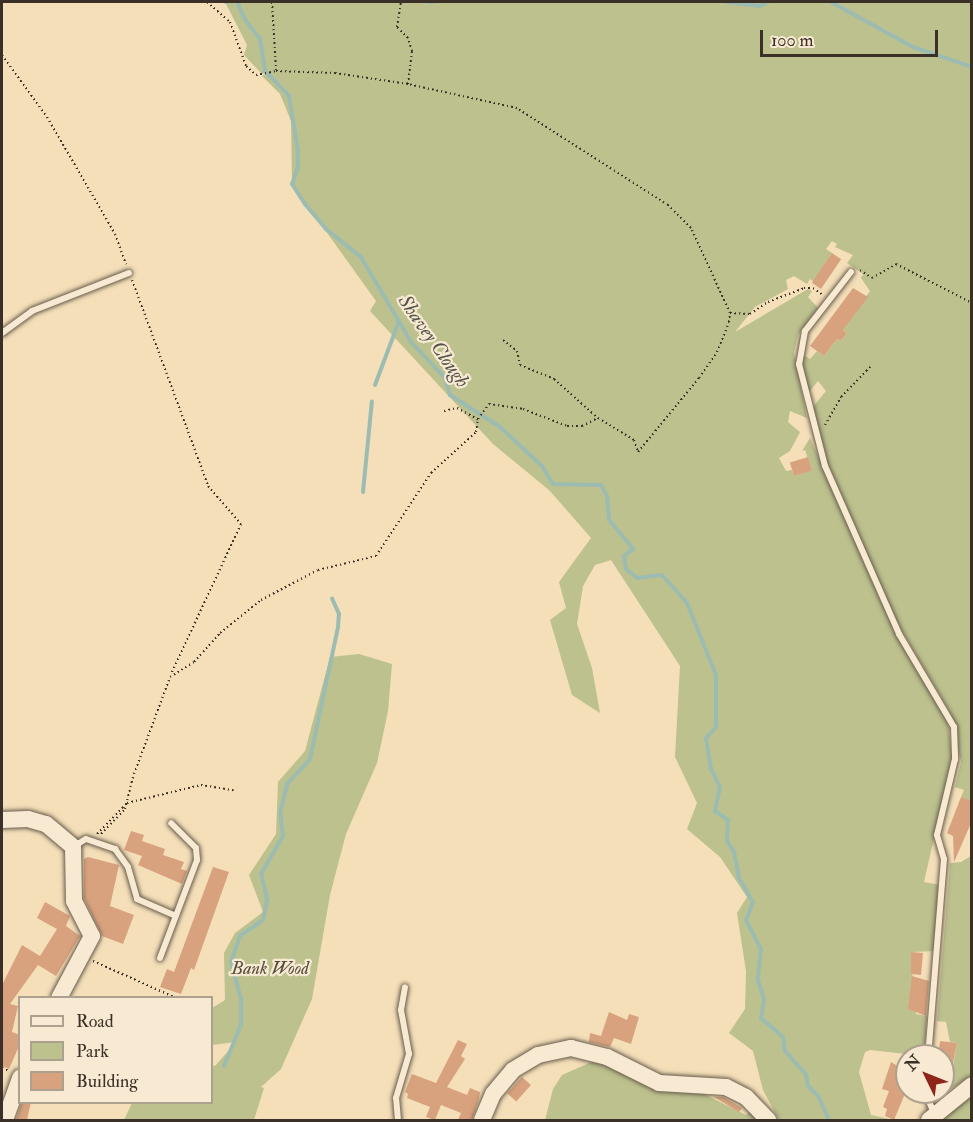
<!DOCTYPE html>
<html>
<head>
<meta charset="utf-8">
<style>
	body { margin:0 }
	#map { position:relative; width:973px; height:1122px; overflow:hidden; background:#f4dfb9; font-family:"IM FELL Double Pica",serif }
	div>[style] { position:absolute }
	.green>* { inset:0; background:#bcc18e }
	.stream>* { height:4px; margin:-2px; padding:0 2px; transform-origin:2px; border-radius:2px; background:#9cbcb2 }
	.building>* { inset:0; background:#d9a27e; transform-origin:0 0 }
	.path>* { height:2px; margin-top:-1px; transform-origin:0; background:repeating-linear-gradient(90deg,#3a3027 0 1.5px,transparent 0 4.5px) }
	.roads { filter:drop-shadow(0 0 2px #685c4c) drop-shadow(0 0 2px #685c4c) }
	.lane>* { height:6px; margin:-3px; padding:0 3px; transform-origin:3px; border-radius:3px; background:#f8ead2 }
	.secondary>* { height:16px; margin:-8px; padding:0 8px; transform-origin:8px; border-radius:8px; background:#f8ead2 }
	span { translate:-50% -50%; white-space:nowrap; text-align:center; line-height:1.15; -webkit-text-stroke:4.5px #f8ead2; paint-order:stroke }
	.park-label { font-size:18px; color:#544d3c; font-style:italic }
	.water-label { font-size:20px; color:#52534a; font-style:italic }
	.frame { position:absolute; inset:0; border:3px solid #3a3027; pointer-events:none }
	.legend { position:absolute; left:18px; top:996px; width:195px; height:108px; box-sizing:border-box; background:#f8ead2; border:2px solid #aca08e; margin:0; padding:8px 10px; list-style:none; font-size:18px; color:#3a3027 }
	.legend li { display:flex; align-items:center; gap:12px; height:30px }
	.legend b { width:30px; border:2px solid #aca08e }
	.north { position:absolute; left:895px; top:1044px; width:60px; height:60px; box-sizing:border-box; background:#f8ead2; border:2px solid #aca08e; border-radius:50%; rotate:313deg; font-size:16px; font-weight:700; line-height:24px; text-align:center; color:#3a3027 }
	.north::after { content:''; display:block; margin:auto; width:21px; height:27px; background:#8f2418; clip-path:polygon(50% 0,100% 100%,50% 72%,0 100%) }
	.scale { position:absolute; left:760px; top:30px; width:178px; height:27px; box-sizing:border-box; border:3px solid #3a3027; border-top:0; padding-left:8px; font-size:18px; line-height:21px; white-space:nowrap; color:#3a3027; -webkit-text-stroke:4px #f8ead2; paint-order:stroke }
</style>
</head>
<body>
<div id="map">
	<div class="green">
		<div style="clip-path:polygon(225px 2px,971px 2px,971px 801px,961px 797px,964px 790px,955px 787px,961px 762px,951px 714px,895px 619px,822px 450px,812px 408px,826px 391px,818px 381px,809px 392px,803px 372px,802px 354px,810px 359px,817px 351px,824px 356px,837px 339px,841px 341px,847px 333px,843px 330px,870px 291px,861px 278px,863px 274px,847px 263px,853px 255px,835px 247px,837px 244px,832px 241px,826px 249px,832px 253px,814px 282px,810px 279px,807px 284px,794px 276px,786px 280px,788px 289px,755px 307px,735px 332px,808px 289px,812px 291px,808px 297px,818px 308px,798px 335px,794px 353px,807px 418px,790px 411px,788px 422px,800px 432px,790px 451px,779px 458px,786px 471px,792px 470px,794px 476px,812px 470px,805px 450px,802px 451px,810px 438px,894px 628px,948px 722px,952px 759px,924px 882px,940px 885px,935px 951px,912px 952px,911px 961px,916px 1014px,927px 1016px,924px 1056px,870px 1050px,865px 1052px,859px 1072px,871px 1115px,894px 1120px,779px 1120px,763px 1090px,753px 1051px,729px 1033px,745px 1009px,746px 971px,737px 913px,747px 897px,720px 857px,687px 829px,697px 803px,675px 757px,680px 666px,611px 560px,595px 565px,583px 586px,577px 624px,592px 668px,600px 713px,572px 695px,550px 620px,566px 608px,559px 582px,591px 538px,550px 491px,493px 444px,370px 311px,376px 301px,292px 184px,291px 121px,280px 94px,262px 76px,268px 72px,262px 74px,244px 55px,247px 45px)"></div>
		<div style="clip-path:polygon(359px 654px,392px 664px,388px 711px,377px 763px,346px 834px,330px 895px,312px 999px,281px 1069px,261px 1087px,264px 1088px,254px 1120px,124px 1120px,132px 1103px,212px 1102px,212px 1065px,215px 1066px,236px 1042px,212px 1045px,212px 1008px,225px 1000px,224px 953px,235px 933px,263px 912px,249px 875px,276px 834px,278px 782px,305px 751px,330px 657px)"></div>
		<div style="clip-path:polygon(971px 856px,971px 1076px,939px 1096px,930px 1095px,930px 1092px,943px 1092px,943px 1071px,953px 1065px,957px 1043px,950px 1042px,946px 1022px,937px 1021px,950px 863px,961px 862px)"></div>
		<div style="clip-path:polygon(596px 1060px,650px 1088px,698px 1091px,746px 1115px,752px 1109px,761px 1120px,545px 1120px,553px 1089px,562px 1075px)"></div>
		<div style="clip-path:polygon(971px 1096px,971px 1120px,940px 1120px,946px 1115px)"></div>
	</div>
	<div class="stream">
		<div style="left:226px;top:2px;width:1px"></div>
		<div style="left:237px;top:2px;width:21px;rotate:65deg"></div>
		<div style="left:246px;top:21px;width:23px;rotate:52deg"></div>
		<div style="left:260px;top:39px;width:32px;rotate:81deg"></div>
		<div style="left:265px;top:71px;width:35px;rotate:46deg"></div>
		<div style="left:289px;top:96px;width:56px;rotate:80.7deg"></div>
		<div style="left:298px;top:151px;width:16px;rotate:90deg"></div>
		<div style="left:298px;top:167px;width:18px;rotate:109deg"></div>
		<div style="left:292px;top:184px;width:24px;rotate:57deg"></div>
		<div style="left:305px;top:204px;width:33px;rotate:50deg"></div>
		<div style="left:326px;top:229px;width:45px;rotate:38.7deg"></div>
		<div style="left:361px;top:257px;width:99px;rotate:59.5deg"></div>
		<div style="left:411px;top:342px;width:50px;rotate:46.6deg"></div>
		<div style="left:445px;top:378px;width:18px;rotate:74deg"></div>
		<div style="left:450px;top:395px;width:59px;rotate:32.6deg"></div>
		<div style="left:500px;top:427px;width:57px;rotate:42.9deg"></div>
		<div style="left:542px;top:466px;width:21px;rotate:59deg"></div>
		<div style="left:553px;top:484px;width:48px;rotate:1.2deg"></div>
		<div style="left:601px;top:485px;width:13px;rotate:61deg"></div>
		<div style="left:607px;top:496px;width:24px;rotate:85deg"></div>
		<div style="left:609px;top:520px;width:38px;rotate:50deg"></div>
		<div style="left:633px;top:549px;width:11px;rotate:142deg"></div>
		<div style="left:624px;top:556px;width:13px;rotate:81deg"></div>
		<div style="left:626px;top:569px;width:14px;rotate:39deg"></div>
		<div style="left:637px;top:578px;width:25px;rotate:-7deg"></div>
		<div style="left:662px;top:575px;width:38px;rotate:48deg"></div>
		<div style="left:687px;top:603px;width:78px;rotate:68.1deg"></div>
		<div style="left:716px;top:675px;width:52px;rotate:90deg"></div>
		<div style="left:716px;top:727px;width:15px;rotate:132deg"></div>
		<div style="left:706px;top:738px;width:31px;rotate:81deg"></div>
		<div style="left:711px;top:769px;width:20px;rotate:63deg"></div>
		<div style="left:720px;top:787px;width:25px;rotate:102deg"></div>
		<div style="left:715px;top:811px;width:16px;rotate:35deg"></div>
		<div style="left:728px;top:820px;width:21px;rotate:93deg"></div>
		<div style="left:727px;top:841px;width:13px;rotate:58deg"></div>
		<div style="left:734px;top:852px;width:26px;rotate:79deg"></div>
		<div style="left:739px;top:878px;width:28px;rotate:60deg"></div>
		<div style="left:753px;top:902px;width:19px;rotate:111deg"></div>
		<div style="left:746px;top:920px;width:33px;rotate:63deg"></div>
		<div style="left:761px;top:949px;width:31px;rotate:96deg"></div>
		<div style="left:758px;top:980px;width:21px;rotate:73deg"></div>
		<div style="left:764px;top:1000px;width:18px;rotate:99deg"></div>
		<div style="left:761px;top:1018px;width:29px;rotate:41deg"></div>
		<div style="left:783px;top:1037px;width:14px;rotate:82deg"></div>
		<div style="left:785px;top:1051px;width:31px;rotate:48deg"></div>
		<div style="left:806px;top:1074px;width:12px;rotate:81deg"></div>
		<div style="left:808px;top:1086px;width:14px;rotate:45deg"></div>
		<div style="left:818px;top:1096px;width:26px;rotate:65deg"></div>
		<div style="left:429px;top:2px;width:4px"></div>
		<div style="left:727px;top:2px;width:33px;rotate:7deg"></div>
		<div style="left:760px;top:6px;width:9px;rotate:-27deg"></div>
		<div style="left:831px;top:2px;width:94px;rotate:28.8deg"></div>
		<div style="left:913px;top:47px;width:62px;rotate:18.7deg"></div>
		<div style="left:375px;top:385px;width:68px;rotate:-69.4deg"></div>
		<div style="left:363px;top:492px;width:91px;rotate:-84.4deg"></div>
		<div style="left:224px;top:1066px;width:44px;rotate:-67.5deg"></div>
		<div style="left:241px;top:1025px;width:26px;rotate:-90deg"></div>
		<div style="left:241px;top:999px;width:38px;rotate:-105deg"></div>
		<div style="left:231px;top:962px;width:28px;rotate:-71deg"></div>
		<div style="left:240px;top:936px;width:28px;rotate:-35deg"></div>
		<div style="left:263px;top:920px;width:21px;rotate:-79deg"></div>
		<div style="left:267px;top:899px;width:26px;rotate:-103deg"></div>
		<div style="left:261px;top:874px;width:44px;rotate:-59.9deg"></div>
		<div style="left:283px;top:836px;width:23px;rotate:-97deg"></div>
		<div style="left:280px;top:813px;width:30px;rotate:-76deg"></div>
		<div style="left:287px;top:784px;width:34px;rotate:-47deg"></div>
		<div style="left:310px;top:759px;width:135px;rotate:-78deg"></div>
		<div style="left:338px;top:627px;width:13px;rotate:-86deg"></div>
		<div style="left:339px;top:614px;width:17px;rotate:-114deg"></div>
	</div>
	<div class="building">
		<div style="left:832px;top:253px;width:11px;height:36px;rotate:34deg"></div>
		<div style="clip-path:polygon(853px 288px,868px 297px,843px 330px,847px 333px,841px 341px,837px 339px,824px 356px,810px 346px)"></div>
		<div style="left:808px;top:457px;width:14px;height:19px;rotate:73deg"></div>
		<div style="clip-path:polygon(961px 797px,972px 801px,972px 821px,954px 862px,953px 836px,947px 833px)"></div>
		<div style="clip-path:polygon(131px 831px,144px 835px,142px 841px,165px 849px,163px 855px,184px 862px,181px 869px,187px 871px,182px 884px,138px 865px,142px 856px,124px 850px)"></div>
		<div style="clip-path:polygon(88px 857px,119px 865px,110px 906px,134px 915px,123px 944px,102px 936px,84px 898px,84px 859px)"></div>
		<div style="clip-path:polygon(213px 867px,229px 872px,194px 970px,191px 968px,181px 994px,160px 987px,167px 969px,174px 972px)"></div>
		<div style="clip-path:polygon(45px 902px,70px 916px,66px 926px,80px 936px,56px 976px,38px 965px,10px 1004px,18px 1006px,12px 1032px,20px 1035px,20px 1044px,9px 1069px,2px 1066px,2px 985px,22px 945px,40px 956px,57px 929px,37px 918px)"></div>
		<div style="clip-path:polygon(911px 952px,923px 953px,921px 975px,911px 974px)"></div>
		<div style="clip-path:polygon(912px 976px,929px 981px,926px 1016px,908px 1009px)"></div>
		<div style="clip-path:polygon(609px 1012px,627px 1020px,629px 1014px,639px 1017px,631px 1044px,614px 1038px,610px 1047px,589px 1042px,590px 1033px,601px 1036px)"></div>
		<div style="clip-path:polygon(458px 1040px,467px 1044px,461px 1056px,465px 1059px,447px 1087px,467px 1095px,470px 1088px,480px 1092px,479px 1099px,472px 1120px,458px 1120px,461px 1113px,441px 1105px,435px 1120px,426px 1117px,430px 1107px,407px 1098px,408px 1094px,405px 1092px,412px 1074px,436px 1083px)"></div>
		<div style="clip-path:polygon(940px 1041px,957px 1043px,947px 1092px,943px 1091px,943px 1056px,938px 1056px)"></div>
		<div style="clip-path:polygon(891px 1062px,907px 1072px,903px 1088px,907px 1089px,894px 1120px,885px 1116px,887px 1109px,883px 1107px,889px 1091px,882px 1089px)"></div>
		<div style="left:522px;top:1077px;width:12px;height:22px;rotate:42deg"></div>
		<div style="clip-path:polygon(714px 1097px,723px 1097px,742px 1108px,739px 1112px)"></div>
		<div style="clip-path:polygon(22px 1102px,31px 1102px,27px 1120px,16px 1120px)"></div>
	</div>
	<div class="path">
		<div style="left:207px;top:2px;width:30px;rotate:41deg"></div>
		<div style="left:230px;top:22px;width:47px;rotate:70deg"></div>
		<div style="left:246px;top:66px;width:13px;rotate:42deg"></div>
		<div style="left:256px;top:75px;width:20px;rotate:-11deg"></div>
		<div style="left:276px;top:71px;width:59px;rotate:1.9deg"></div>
		<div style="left:335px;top:73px;width:74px;rotate:8.6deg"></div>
		<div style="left:272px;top:2px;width:68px;rotate:86.6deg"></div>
		<div style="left:2px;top:55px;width:77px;rotate:54deg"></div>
		<div style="left:47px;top:117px;width:135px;rotate:59.8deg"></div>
		<div style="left:115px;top:234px;width:32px;rotate:70deg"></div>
		<div style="left:860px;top:270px;width:14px;rotate:34deg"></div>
		<div style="left:872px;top:278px;width:28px;rotate:-30deg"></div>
		<div style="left:896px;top:264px;width:85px;rotate:27.2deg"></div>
		<div style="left:132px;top:280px;width:220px;rotate:69.7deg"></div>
		<div style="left:208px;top:486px;width:50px;rotate:49deg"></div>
		<div style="left:241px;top:524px;width:166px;rotate:115deg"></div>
		<div style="left:730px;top:313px;width:20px;rotate:3deg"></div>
		<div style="left:750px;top:314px;width:22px;rotate:-34deg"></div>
		<div style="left:768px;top:302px;width:39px;rotate:-21deg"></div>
		<div style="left:804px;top:288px;width:9px"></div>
		<div style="left:813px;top:288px;width:12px;rotate:35deg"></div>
		<div style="left:503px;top:340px;width:18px;rotate:38deg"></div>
		<div style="left:517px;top:351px;width:14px;rotate:78deg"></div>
		<div style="left:520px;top:365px;width:37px;rotate:22deg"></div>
		<div style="left:554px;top:379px;width:59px;rotate:41.6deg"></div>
		<div style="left:444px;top:411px;width:13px;rotate:-13deg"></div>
		<div style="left:457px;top:408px;width:24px;rotate:28deg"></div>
		<div style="left:825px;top:425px;width:32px;rotate:-60deg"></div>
		<div style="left:841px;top:397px;width:43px;rotate:-45.9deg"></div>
		<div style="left:97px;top:834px;width:43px;rotate:-45.9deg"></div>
		<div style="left:127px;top:803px;width:76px;rotate:-13.7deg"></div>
		<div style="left:201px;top:785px;width:33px;rotate:9deg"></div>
		<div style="left:101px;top:834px;width:35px;rotate:-46deg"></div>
		<div style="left:125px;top:809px;width:36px;rotate:-76deg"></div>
		<div style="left:134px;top:774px;width:103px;rotate:-69.6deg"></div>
		<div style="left:170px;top:677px;width:28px;rotate:-32deg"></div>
		<div style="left:194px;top:662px;width:39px;rotate:-48deg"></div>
		<div style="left:220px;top:633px;width:53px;rotate:-38.8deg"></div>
		<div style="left:261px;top:600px;width:64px;rotate:-27.8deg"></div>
		<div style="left:318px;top:570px;width:60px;rotate:-13.6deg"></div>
		<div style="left:376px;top:556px;width:100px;rotate:-56.5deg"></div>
		<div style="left:431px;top:473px;width:61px;rotate:-42.3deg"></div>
		<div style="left:476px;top:432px;width:13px;rotate:-81deg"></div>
		<div style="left:478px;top:419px;width:19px;rotate:-54deg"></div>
		<div style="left:489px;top:404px;width:34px;rotate:8deg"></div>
		<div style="left:523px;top:409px;width:47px;rotate:21.1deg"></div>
		<div style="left:567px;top:426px;width:15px"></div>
		<div style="left:582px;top:426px;width:18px;rotate:-27deg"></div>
		<div style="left:598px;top:418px;width:42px;rotate:31.4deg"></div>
		<div style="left:634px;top:440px;width:13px;rotate:72deg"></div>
		<div style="left:638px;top:452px;width:96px;rotate:-50.5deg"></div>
		<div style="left:699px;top:378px;width:32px;rotate:-55deg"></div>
		<div style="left:717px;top:352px;width:32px;rotate:-68deg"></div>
		<div style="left:729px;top:322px;width:9px;rotate:-84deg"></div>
		<div style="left:730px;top:313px;width:94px;rotate:-114.6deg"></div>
		<div style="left:691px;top:228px;width:33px;rotate:-135deg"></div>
		<div style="left:668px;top:205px;width:179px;rotate:-147.3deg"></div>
		<div style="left:517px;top:108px;width:112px;rotate:-167.6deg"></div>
		<div style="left:408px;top:84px;width:33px;rotate:-83deg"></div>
		<div style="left:412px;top:51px;width:14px;rotate:-107deg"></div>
		<div style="left:408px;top:38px;width:16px;rotate:-135deg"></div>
		<div style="left:397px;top:27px;width:25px;rotate:-81deg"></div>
		<div style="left:93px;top:961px;width:91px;rotate:24deg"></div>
		<div style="left:2px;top:1068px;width:8px;rotate:23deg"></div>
	</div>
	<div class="roads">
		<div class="lane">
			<div style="left:851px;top:272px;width:75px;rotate:127.9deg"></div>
			<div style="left:805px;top:331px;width:34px;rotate:100deg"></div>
			<div style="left:799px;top:364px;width:105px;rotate:75.7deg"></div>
			<div style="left:825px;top:466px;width:184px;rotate:66.2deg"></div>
			<div style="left:899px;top:634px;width:108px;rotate:59.4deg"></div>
			<div style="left:954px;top:727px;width:32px;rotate:88deg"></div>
			<div style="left:955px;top:759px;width:78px;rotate:103.3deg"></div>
			<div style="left:937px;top:835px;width:25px;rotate:74deg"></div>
			<div style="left:944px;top:859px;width:198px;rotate:94.6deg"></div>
			<div style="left:2px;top:333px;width:37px;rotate:-36deg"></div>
			<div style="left:32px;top:311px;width:104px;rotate:-21.4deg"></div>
			<div style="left:73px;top:847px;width:15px;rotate:-32deg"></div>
			<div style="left:86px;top:839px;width:31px;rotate:19deg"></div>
			<div style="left:115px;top:849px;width:22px;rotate:54deg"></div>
			<div style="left:128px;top:867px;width:33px;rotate:74deg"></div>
			<div style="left:137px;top:899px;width:40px;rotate:23.4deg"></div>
			<div style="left:160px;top:958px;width:105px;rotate:-69.3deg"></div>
			<div style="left:197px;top:860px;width:12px;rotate:-95deg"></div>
			<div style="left:196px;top:848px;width:35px;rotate:-135deg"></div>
			<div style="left:925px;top:1092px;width:23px;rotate:67deg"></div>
			<div style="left:398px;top:1120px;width:22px;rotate:-95deg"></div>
			<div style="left:396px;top:1098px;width:46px;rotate:-73.5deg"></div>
			<div style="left:409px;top:1054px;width:45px;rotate:-100.3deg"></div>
			<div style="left:401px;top:1010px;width:23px;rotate:-80deg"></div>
		</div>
		<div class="secondary">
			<div style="left:2px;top:820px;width:26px;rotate:-2deg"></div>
			<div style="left:28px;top:819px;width:19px;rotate:16deg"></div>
			<div style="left:46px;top:824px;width:35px;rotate:40deg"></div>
			<div style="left:73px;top:847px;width:54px;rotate:88.9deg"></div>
			<div style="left:74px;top:901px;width:39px;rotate:63deg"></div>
			<div style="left:92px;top:936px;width:70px;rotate:118deg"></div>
			<div style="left:5px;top:1120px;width:45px;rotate:-70.3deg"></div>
			<div style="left:482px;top:1120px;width:28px;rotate:-67deg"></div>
			<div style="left:493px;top:1094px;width:31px;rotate:-50deg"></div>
			<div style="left:513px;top:1070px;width:29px;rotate:-31deg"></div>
			<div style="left:538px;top:1055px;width:34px;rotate:-12deg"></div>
			<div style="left:571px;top:1048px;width:37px;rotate:14deg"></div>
			<div style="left:607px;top:1057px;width:58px;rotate:26.6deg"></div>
			<div style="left:659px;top:1083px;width:67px;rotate:3.4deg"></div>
			<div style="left:726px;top:1087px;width:22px;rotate:27deg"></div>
			<div style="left:746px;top:1097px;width:32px;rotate:46deg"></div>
			<div style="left:929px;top:1120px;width:55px;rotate:-39.1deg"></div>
		</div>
	</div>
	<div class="park-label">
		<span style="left:270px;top:969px">Bank Wood</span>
	</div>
	<div class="water-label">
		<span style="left:434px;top:341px;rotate:55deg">Shavey Clough</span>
	</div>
	<div class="frame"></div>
	<ul class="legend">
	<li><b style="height:8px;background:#f8ead2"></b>Road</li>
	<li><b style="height:16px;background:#bcc18e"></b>Park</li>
	<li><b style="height:16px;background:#d9a27e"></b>Building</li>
	</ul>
	<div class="north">N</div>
	<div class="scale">100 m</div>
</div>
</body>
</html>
